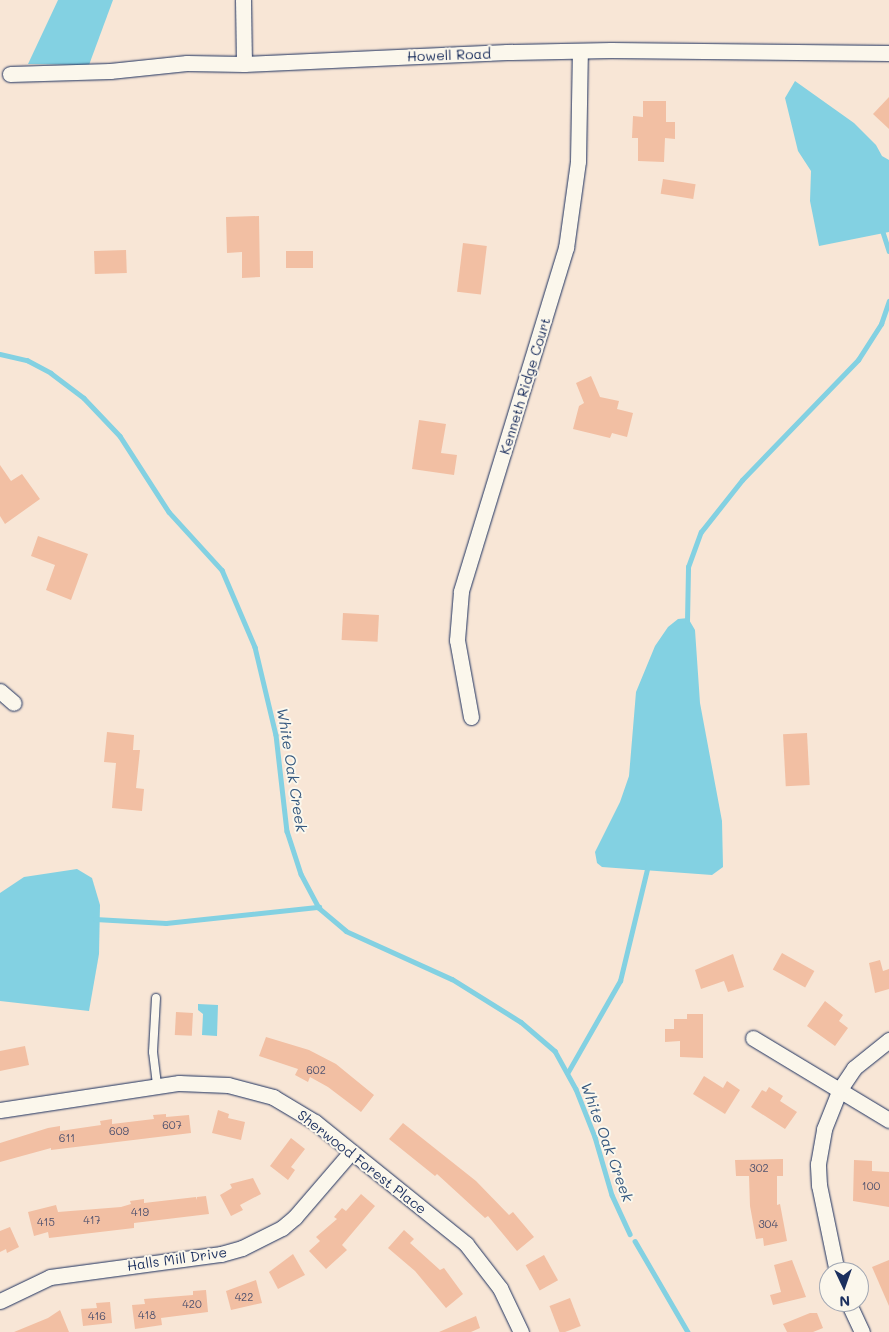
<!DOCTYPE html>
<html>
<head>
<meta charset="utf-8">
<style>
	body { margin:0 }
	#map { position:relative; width:889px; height:1332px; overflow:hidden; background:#f8e6d6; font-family:Mali,sans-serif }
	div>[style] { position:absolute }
	.water>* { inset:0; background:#83d1e2 }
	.stream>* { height:4.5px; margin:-2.25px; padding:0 2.25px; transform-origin:2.25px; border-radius:2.25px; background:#83d1e2 }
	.building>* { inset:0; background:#f2bfa3; transform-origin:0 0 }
	.roads { filter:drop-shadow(0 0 1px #1b2f5e) drop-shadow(0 0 1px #1b2f5e) }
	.service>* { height:8px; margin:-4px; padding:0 4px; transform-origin:4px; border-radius:4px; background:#fbf7ec }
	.minor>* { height:15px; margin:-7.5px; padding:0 7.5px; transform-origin:7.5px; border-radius:7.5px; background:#fbf7ec }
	span { translate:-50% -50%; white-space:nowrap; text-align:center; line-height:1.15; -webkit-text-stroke:4px #fbf7ec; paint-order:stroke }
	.number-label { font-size:11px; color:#51536f }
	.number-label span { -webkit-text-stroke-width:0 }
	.street-label { font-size:14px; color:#1b2f5e }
	.water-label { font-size:15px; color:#35587f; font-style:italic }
	.north { position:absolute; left:819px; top:1262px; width:50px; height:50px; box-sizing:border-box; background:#fbf7ec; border:1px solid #a1a7b3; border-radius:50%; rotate:177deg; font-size:14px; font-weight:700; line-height:20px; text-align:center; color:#1b2f5e }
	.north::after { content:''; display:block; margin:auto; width:18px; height:22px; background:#1b2f5e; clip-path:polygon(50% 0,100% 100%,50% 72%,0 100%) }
</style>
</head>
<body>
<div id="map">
	<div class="water">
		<div style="clip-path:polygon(58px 0,113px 0,89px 65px,28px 64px)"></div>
		<div style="clip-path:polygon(795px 81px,854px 123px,876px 145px,882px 156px,889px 160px,889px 232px,819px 246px,810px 201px,811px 171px,798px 151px,785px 98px)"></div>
		<div style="clip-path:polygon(688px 618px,695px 630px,700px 703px,722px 821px,723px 867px,712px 875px,602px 867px,597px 863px,595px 852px,620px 802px,629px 776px,636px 692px,655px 646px,668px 627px,678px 619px)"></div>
		<div style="clip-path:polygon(77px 869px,92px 878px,100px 905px,99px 954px,89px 1011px,0 1001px,0 893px,24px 877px)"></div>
		<div style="clip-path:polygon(198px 1004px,218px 1005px,217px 1036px,202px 1035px,203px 1014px,198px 1010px)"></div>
	</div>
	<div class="stream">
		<div style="left:882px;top:229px;width:23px;rotate:72deg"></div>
		<div style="left:0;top:354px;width:28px;rotate:13deg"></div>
		<div style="left:27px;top:360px;width:27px;rotate:28deg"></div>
		<div style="left:51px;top:373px;width:41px;rotate:37.1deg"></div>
		<div style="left:84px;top:398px;width:52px;rotate:46.5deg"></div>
		<div style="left:120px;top:436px;width:90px;rotate:57.2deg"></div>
		<div style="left:169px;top:512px;width:79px;rotate:47.6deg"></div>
		<div style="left:222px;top:570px;width:84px;rotate:66.8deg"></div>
		<div style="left:255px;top:647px;width:90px;rotate:76.6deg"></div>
		<div style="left:276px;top:735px;width:97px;rotate:83.5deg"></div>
		<div style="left:287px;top:831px;width:45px;rotate:72deg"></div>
		<div style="left:301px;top:874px;width:38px;rotate:62deg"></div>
		<div style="left:319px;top:908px;width:35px;rotate:40deg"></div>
		<div style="left:346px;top:931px;width:116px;rotate:24.4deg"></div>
		<div style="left:452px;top:979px;width:81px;rotate:31.9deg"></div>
		<div style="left:521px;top:1022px;width:45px;rotate:40.5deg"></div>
		<div style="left:555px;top:1051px;width:43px;rotate:61.1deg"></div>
		<div style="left:576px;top:1089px;width:52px;rotate:68.4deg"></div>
		<div style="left:595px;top:1137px;width:60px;rotate:73.7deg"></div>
		<div style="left:612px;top:1195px;width:43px;rotate:65.2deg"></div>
		<div style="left:687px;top:621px;width:54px;rotate:-88.9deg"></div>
		<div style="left:688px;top:567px;width:37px;rotate:-70deg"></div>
		<div style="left:701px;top:532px;width:66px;rotate:-51.7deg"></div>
		<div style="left:742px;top:480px;width:167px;rotate:-46deg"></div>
		<div style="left:858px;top:360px;width:43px;rotate:-57.4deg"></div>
		<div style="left:881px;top:324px;width:24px;rotate:-71deg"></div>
		<div style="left:95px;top:919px;width:71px;rotate:3.2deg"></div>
		<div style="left:166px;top:923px;width:154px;rotate:-6deg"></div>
		<div style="left:568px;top:1072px;width:105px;rotate:-60.3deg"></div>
		<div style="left:620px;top:981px;width:119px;rotate:-76.4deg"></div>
		<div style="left:635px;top:1241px;width:105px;rotate:59.8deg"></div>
	</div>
	<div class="building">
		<div style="clip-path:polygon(889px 97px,889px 129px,873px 114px)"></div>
		<div style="clip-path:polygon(643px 101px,666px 101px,666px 122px,675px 122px,675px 139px,665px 138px,664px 162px,638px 161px,638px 138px,632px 138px,633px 116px,643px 117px)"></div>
		<div style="left:663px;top:179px;width:33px;height:15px;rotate:9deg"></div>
		<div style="clip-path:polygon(259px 216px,260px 277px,242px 278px,242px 252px,227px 253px,226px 217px)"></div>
		<div style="left:463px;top:243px;width:24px;height:49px;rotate:7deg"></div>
		<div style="left:126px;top:250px;width:23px;height:32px;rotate:88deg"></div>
		<div style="left:313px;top:251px;width:17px;height:27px;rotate:90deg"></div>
		<div style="clip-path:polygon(591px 376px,600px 397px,619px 401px,617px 409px,633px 413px,627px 437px,612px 433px,610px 438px,573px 429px,579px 406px,584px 403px,576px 383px)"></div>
		<div style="clip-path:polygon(419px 420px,446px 424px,441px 453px,457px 455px,454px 475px,412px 469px)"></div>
		<div style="clip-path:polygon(0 465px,11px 481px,22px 474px,40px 499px,5px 524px,0 516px)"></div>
		<div style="clip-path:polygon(38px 536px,88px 554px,71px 600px,46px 590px,55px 565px,31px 556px)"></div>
		<div style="left:343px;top:613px;width:36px;height:27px;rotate:3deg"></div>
		<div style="clip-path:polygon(107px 732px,134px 735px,133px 750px,140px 750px,136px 788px,144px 789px,142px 811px,112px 808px,116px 763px,104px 762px)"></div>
		<div style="left:807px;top:733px;width:52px;height:24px;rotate:87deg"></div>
		<div style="left:782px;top:953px;width:37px;height:19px;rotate:29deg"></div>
		<div style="clip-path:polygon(733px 954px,744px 987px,728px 992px,724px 981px,701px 989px,695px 970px)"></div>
		<div style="clip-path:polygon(880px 960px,883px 971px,889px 969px,889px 989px,875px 993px,869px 963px)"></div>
		<div style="clip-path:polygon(825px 1001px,843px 1015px,839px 1021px,848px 1028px,835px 1046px,807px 1026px)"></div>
		<div style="left:176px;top:1012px;width:17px;height:23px;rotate:3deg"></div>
		<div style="clip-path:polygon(687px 1014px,703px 1014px,703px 1058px,680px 1057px,680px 1041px,665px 1042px,665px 1029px,674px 1029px,674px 1019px,687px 1019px)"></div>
		<div style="clip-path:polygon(266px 1037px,309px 1050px,336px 1064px,374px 1095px,361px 1112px,328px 1087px,310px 1077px,308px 1082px,295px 1075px,298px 1069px,259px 1056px)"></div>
		<div style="clip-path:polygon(25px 1046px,29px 1065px,0 1071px,0 1051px)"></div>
		<div style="clip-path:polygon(704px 1076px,723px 1088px,727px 1081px,740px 1090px,725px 1114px,693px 1094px)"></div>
		<div style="clip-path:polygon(769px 1087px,783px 1096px,780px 1101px,797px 1112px,785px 1129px,751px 1107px,762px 1090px,766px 1092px)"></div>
		<div style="clip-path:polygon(218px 1110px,229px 1114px,228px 1118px,245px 1122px,241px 1140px,212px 1133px)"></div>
		<div style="clip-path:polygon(166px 1114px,166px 1117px,189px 1115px,191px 1133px,51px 1150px,51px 1148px,0 1162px,0 1143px,48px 1128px,60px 1126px,60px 1131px,101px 1125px,100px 1121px,112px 1119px,112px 1124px,154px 1119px,153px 1115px)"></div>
		<div style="clip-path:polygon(403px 1123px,476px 1181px,509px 1215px,513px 1212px,534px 1237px,517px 1251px,488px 1216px,485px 1218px,437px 1174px,435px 1176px,389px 1139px)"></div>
		<div style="clip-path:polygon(291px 1138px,305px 1149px,291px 1167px,295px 1170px,288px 1180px,270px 1166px)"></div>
		<div style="clip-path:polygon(783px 1159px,783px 1176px,777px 1176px,777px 1205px,780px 1204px,787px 1241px,764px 1246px,763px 1238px,756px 1239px,750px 1206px,749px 1176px,736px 1176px,735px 1160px)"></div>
		<div style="clip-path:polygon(854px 1160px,872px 1161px,872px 1171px,889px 1172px,889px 1207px,853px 1201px)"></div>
		<div style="clip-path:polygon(253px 1178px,261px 1194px,240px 1205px,243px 1210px,231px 1216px,220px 1195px,232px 1188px,230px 1184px)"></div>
		<div style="clip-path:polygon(361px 1194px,375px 1206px,342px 1245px,347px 1250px,326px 1269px,309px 1251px,320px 1241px,316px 1237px,337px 1219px,334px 1217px,342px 1208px,346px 1211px)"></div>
		<div style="clip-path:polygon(206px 1196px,209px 1214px,134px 1223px,134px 1228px,49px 1238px,48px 1232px,34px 1236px,28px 1212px,56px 1205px,58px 1212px,121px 1207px,131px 1204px,130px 1201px,144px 1199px,144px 1203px,196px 1197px,196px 1200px,197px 1197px)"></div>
		<div style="clip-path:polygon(10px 1227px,19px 1247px,7px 1253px,6px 1249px,0 1252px,0 1231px)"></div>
		<div style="clip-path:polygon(404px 1230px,414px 1239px,410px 1243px,440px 1270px,444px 1268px,463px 1294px,446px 1308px,415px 1271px,388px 1248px)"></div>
		<div style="clip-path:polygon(293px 1254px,305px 1275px,278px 1289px,269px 1272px)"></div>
		<div style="left:544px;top:1255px;width:29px;height:21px;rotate:61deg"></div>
		<div style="clip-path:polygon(792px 1260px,806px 1297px,773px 1305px,770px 1295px,781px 1292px,774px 1265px)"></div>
		<div style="clip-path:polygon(889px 1260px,889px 1306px,872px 1267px)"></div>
		<div style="clip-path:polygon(256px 1280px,262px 1303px,231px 1310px,226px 1291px)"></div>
		<div style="clip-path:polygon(206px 1290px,208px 1312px,161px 1318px,162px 1325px,135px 1329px,132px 1305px,145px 1304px,144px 1299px,193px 1295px,193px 1291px)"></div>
		<div style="left:570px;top:1298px;width:30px;height:22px;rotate:69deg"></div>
		<div style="clip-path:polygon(110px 1302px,112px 1323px,83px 1326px,81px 1309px,97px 1308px,96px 1303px)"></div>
		<div style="clip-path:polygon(60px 1310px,69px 1332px,14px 1332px,48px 1318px)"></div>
		<div style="clip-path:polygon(810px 1313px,817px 1313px,823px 1328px,813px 1332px,787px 1332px,783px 1324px)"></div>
		<div style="clip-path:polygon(476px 1316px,480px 1328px,471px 1332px,439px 1332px)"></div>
	</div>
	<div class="roads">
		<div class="service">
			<div style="left:156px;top:998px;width:54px;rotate:93.2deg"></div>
			<div style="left:153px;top:1052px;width:33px;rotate:83deg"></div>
		</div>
		<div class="minor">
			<div style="left:243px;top:0;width:64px;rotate:89.1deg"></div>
			<div style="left:10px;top:74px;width:100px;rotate:-1.7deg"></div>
			<div style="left:110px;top:71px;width:77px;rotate:-5.9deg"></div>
			<div style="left:187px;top:63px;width:57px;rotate:1deg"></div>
			<div style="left:244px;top:64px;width:263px;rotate:-2.6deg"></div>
			<div style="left:507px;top:52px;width:104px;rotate:-1.1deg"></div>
			<div style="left:611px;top:50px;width:278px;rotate:0.6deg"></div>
			<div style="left:0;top:691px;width:18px;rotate:41deg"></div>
			<div style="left:471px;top:717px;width:78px;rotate:-100.3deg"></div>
			<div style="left:457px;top:640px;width:49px;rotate:-85.3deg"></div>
			<div style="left:461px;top:591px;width:359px;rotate:-73deg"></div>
			<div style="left:566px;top:248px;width:88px;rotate:-82.1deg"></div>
			<div style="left:578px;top:161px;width:110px;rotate:-89deg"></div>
			<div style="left:753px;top:1038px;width:159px;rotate:31.1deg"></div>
			<div style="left:0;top:1110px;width:181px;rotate:-8.6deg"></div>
			<div style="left:179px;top:1083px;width:49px;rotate:2.3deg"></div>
			<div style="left:228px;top:1085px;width:47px;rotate:14.9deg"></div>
			<div style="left:273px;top:1097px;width:49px;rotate:30.8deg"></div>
			<div style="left:315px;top:1122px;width:194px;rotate:38.9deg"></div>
			<div style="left:466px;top:1244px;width:56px;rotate:52.3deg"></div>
			<div style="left:500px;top:1288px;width:49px;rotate:64.5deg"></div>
			<div style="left:837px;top:1272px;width:89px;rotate:-101.7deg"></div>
			<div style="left:819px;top:1185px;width:21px;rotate:-93deg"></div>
			<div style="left:818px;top:1164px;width:36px;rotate:-80deg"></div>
			<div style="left:824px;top:1129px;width:43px;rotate:-68.2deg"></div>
			<div style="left:840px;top:1089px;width:25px;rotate:-56deg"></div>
			<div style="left:854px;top:1068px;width:45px;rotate:-38.7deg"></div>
			<div style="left:0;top:1301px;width:55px;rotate:-25.6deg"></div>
			<div style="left:50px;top:1277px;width:173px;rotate:-7.7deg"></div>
			<div style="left:221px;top:1254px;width:22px;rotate:-16deg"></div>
			<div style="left:242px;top:1248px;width:45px;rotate:-26.6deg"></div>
			<div style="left:282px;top:1228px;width:17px;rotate:-40deg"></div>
			<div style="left:295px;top:1217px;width:86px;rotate:-49.3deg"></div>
			<div style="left:848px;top:1302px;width:33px;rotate:65deg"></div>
		</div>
	</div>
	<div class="number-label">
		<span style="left:316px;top:1070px">602</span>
		<span style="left:172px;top:1125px">607</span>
		<span style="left:119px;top:1131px">609</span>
		<span style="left:67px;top:1138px">611</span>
		<span style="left:759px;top:1168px">302</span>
		<span style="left:871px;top:1186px">100</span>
		<span style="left:140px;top:1212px">419</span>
		<span style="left:92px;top:1220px">417</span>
		<span style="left:46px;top:1222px">415</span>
		<span style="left:768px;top:1224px">304</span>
		<span style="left:244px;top:1297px">422</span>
		<span style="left:192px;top:1304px">420</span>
		<span style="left:147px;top:1315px">418</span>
		<span style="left:97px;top:1316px">416</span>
	</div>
	<div class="street-label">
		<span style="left:449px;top:55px;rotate:-2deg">Howell Road</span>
		<span style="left:525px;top:386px;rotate:-73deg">Kenneth Ridge Court</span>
		<span style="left:362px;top:1162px;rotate:38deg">Sherwood Forest Place</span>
		<span style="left:177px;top:1259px;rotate:-8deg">Halls Mill Drive</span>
	</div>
	<div class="water-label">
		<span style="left:292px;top:770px;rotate:81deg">White Oak Creek</span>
		<span style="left:607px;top:1142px;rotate:70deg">White Oak Creek</span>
	</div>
	<div class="north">N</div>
</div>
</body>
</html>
